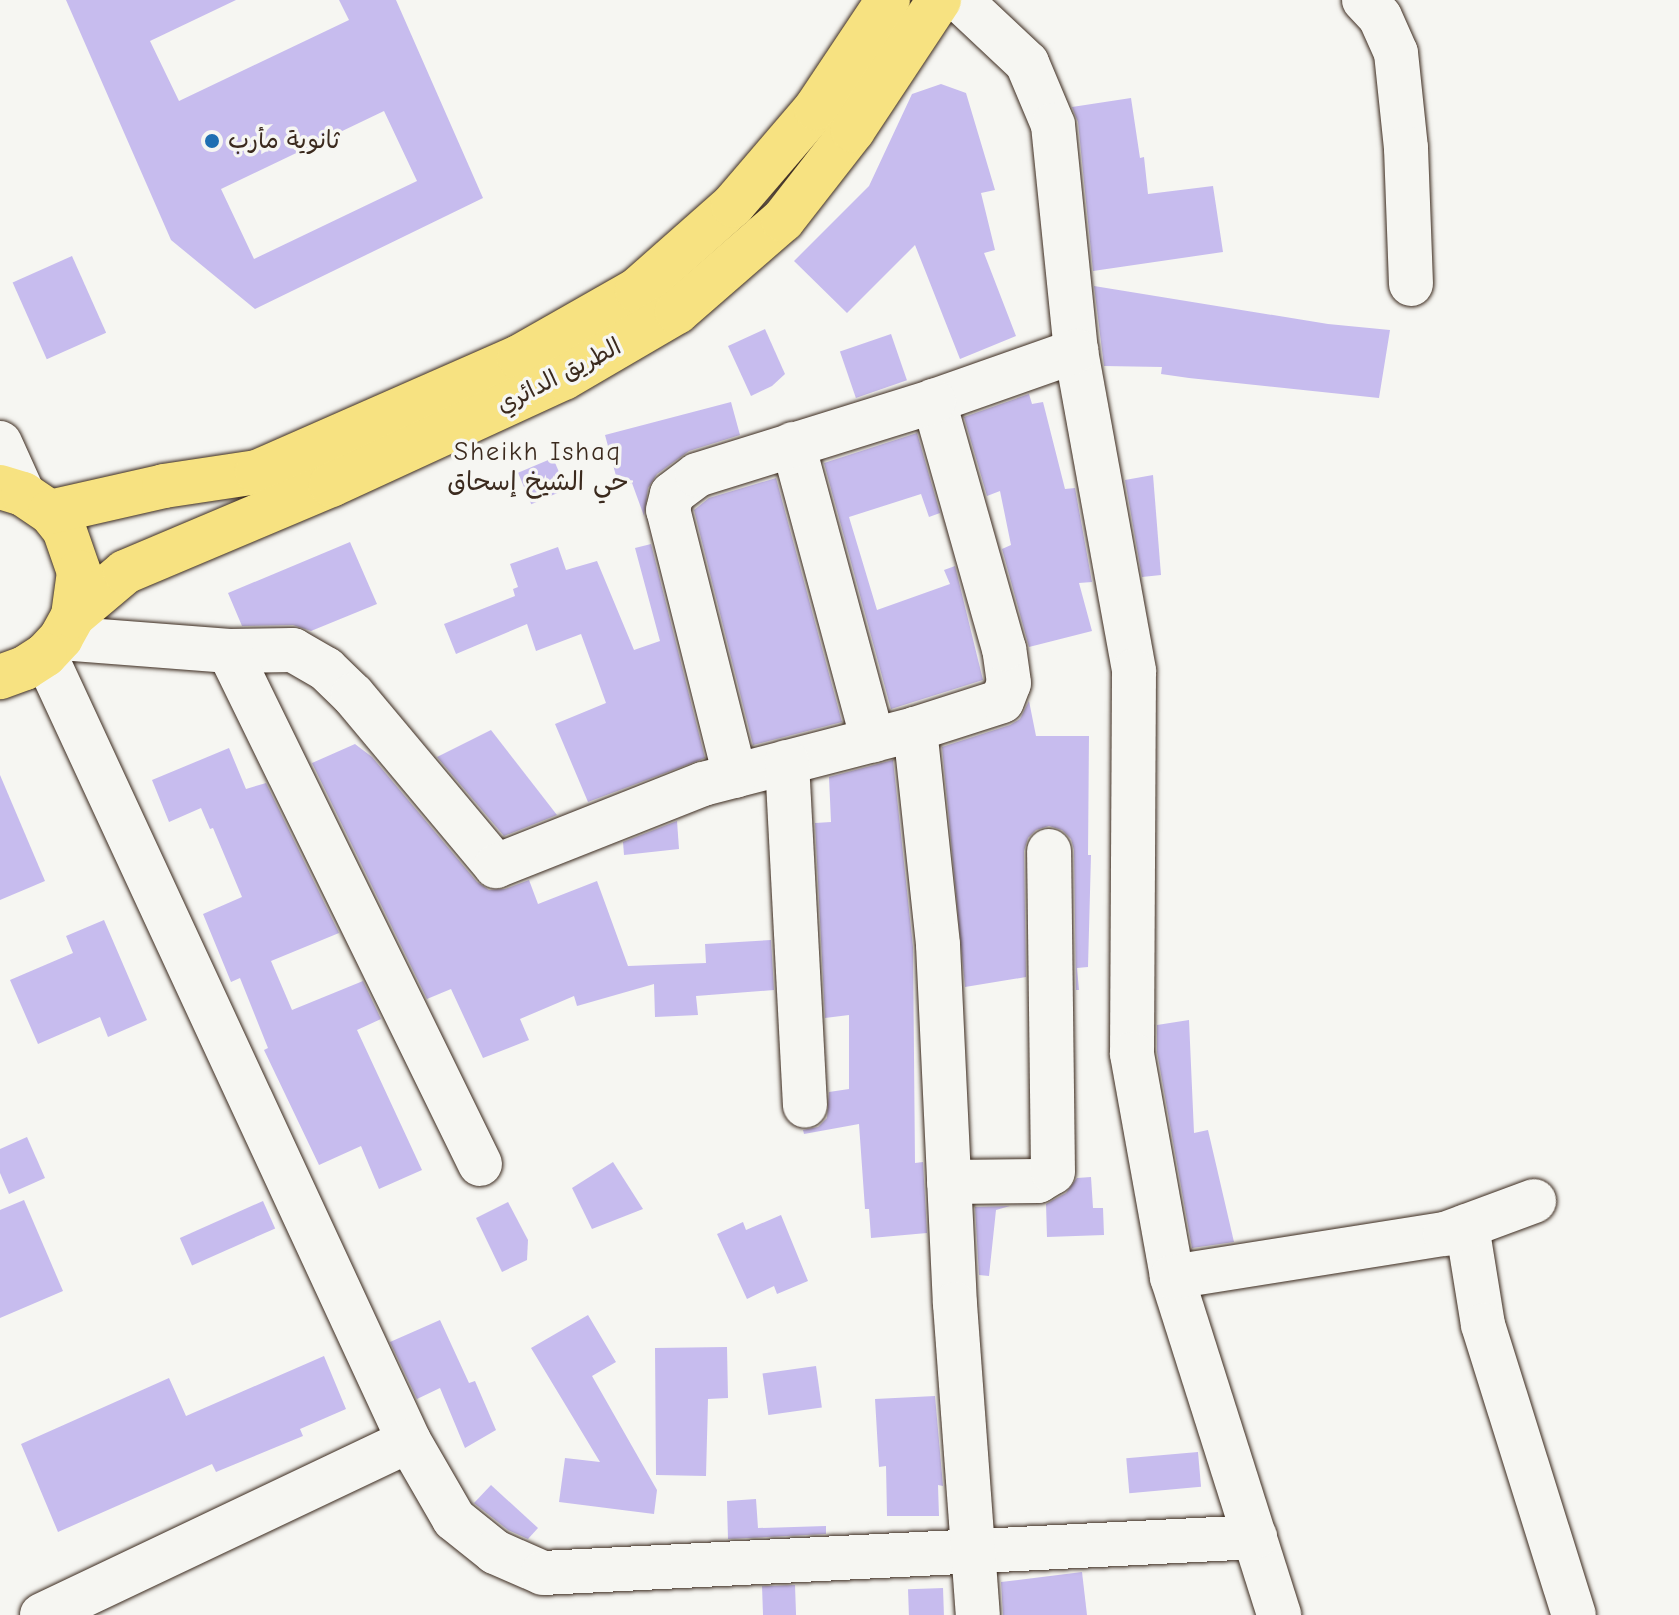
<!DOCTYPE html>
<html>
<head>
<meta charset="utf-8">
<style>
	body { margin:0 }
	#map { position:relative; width:1679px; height:1615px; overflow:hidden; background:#f6f6f2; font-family:"Comic Neue","Playpen Sans Arabic",sans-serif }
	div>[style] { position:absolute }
	.building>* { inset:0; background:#c7bcee; transform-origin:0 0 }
	.roads { filter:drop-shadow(0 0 2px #3b2a1e) drop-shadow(0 0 2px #3b2a1e) }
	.minor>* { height:44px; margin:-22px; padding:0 22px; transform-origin:22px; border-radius:22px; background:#f6f6f2 }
	.major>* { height:44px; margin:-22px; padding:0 22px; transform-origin:22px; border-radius:22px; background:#f7e281 }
	.dots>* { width:22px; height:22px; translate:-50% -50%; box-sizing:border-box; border:4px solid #f6f6f2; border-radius:50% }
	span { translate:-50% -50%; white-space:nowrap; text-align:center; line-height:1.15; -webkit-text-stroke:7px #f6f6f2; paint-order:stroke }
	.poi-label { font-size:24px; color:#3b2a1e }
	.left { translate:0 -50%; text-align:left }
	.street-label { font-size:24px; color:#3b2a1e }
	.neighbourhood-label { font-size:26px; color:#3b2a1e; letter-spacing:2px }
</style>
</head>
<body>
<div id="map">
	<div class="building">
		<div style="clip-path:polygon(evenodd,66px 0,236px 0,150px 41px,179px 101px,349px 20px,339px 0,396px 0,483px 198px,255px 309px,171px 240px,66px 0,384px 111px,417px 181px,254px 259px,221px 189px,384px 111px)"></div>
		<div style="clip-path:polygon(941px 84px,966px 93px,995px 190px,981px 193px,995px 250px,984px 253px,1016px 336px,960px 359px,915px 245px,847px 313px,794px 261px,869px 186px,912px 94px)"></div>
		<div style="clip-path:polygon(1131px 98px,1140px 158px,1144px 157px,1148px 194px,1213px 186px,1223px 252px,1093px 271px,1078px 122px,1072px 107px)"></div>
		<div style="left:72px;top:256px;width:84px;height:65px;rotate:66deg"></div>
		<div style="clip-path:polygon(1094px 286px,1328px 324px,1390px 330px,1379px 398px,1189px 378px,1161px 374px,1162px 367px,1104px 366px)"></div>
		<div style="clip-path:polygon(765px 329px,785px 374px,772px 386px,751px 396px,728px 346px)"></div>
		<div style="left:891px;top:334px;width:49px;height:54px;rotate:71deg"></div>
		<div style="clip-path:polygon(1029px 394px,1032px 404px,1043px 402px,1065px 489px,1075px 488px,1092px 582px,1079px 583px,1092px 631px,1029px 647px,1002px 549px,1011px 545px,1000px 491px,987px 496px,964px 417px)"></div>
		<div style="clip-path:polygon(731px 402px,740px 435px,689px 451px,657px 474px,648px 488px,644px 516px,632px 483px,619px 487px,605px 435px)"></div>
		<div style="clip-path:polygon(917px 433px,940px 513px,929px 517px,921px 494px,849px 517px,877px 610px,950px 584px,944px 570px,955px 566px,983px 680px,891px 709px,824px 463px)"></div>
		<div style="left:553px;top:458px;width:34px;height:38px;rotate:67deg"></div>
		<div style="clip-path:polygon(1153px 475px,1161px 575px,1142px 577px,1125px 480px)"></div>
		<div style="clip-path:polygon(776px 478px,842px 722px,753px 745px,694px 510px,709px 498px)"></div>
		<div style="clip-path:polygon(350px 542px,377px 604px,311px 631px,293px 625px,242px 626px,228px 593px)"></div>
		<div style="clip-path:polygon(651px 544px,705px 758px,588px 802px,555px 724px,606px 703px,581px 634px,536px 651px,527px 624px,456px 654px,444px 624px,515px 596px,513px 589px,518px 587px,510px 564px,558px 547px,566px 570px,597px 561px,634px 650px,660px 641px,635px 548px)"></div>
		<div style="clip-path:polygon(1029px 701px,1036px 736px,1089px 736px,1088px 855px,1091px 855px,1088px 967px,1077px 968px,1079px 990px,1076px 990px,1074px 850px,1071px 839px,1062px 830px,1049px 826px,1036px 830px,1028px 838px,1024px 851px,1026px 977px,965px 987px,942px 747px,1010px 725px,1020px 719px)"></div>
		<div style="clip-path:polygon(491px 730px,557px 815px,504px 836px,437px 757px)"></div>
		<div style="clip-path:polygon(355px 744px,372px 757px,477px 882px,489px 890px,505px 889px,529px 880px,538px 904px,597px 881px,628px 966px,706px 963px,705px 944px,771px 940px,774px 990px,696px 996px,698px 1015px,655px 1017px,654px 984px,577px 1006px,574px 996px,520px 1019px,529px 1040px,483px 1058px,451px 989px,427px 999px,312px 763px)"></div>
		<div style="clip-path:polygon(229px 748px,246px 789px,266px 783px,339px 933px,271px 961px,292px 1010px,363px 981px,381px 1019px,357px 1030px,422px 1170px,379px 1189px,361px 1146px,319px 1165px,264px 1050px,268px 1048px,240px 978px,231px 982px,203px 914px,242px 897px,213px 828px,210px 829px,201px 808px,169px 822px,152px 780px)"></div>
		<div style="clip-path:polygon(893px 760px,913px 947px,915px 1163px,923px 1162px,927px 1233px,871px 1238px,869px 1209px,865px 1209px,859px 1124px,804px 1134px,803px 1130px,818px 1127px,827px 1118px,829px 1092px,849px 1089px,849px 1015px,825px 1018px,815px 823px,831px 822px,829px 777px)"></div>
		<div style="clip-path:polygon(0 775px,45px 881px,0 900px)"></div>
		<div style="clip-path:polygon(677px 821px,679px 849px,624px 855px,623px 842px)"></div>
		<div style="clip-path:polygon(104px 920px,147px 1020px,108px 1037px,100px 1017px,38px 1044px,10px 980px,73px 953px,66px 936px)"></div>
		<div style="clip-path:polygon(1189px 1020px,1194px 1133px,1208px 1130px,1234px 1242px,1192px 1248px,1157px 1052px,1157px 1025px)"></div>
		<div style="clip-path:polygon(27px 1137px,45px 1178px,9px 1194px,0 1173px,0 1149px)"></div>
		<div style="clip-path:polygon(613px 1162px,643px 1209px,592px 1229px,572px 1188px)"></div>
		<div style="clip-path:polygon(1091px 1177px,1093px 1208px,1103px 1208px,1104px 1235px,1047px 1237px,1046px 1204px,1066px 1193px,1077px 1178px)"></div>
		<div style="clip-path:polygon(24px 1200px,63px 1291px,0 1318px,0 1210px)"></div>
		<div style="left:263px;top:1201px;width:30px;height:91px;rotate:66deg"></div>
		<div style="clip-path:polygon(508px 1202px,528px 1240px,527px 1260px,502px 1272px,476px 1218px)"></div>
		<div style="clip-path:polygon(1010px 1206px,996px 1210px,989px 1276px,979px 1275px,975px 1207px)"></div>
		<div style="clip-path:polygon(781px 1215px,808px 1281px,777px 1294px,774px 1286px,747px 1299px,717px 1234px,743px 1222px,746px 1230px)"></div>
		<div style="clip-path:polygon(588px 1315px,616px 1362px,592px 1376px,657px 1490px,654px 1514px,559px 1502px,565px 1458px,600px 1462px,531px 1348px)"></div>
		<div style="clip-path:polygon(440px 1320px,469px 1383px,475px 1381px,496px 1430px,465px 1448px,440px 1388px,417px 1399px,390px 1342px)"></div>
		<div style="clip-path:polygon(727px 1347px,728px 1398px,708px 1399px,706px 1476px,656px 1475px,655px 1348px)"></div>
		<div style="clip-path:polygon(324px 1356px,346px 1409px,300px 1429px,303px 1436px,216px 1472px,212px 1464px,58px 1532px,21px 1444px,169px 1378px,186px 1416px)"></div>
		<div style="left:816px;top:1366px;width:42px;height:54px;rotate:82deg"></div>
		<div style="clip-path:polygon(935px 1396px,943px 1486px,938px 1485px,939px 1516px,887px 1516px,886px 1466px,879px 1467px,875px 1399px)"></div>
		<div style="left:1198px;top:1452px;width:35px;height:72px;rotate:85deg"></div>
		<div style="clip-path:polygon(491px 1485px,538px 1528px,528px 1539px,508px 1530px,474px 1503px)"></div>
		<div style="clip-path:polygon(756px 1499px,758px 1528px,826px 1526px,826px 1534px,728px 1539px,727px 1501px)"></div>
		<div style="clip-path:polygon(1082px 1572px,1087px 1615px,1003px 1615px,1001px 1582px)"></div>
		<div style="left:795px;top:1585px;width:30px;height:33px;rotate:88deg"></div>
		<div style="left:943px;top:1588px;width:27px;height:35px;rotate:88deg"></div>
	</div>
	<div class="roads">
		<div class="minor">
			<div style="left:960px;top:0;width:92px;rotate:43.2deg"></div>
			<div style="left:1027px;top:63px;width:67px;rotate:67.2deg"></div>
			<div style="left:1053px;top:125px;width:227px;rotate:84.2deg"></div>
			<div style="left:1076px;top:351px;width:325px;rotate:79.7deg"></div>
			<div style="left:1134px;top:671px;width:383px;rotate:90.3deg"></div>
			<div style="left:1132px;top:1054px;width:227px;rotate:79.8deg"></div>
			<div style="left:1172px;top:1277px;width:355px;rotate:72.4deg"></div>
			<div style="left:1364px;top:0;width:23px;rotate:47deg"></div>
			<div style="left:1380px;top:17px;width:39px;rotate:66deg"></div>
			<div style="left:1396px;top:53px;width:96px;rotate:84deg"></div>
			<div style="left:1406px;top:148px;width:136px;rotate:87.9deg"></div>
			<div style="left:0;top:443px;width:56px;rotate:65.7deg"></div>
			<div style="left:793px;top:444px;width:307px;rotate:74.9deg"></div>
			<div style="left:61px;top:638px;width:169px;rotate:4.4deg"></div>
			<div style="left:229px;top:651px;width:64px;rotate:-0.9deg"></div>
			<div style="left:293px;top:650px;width:38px;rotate:30deg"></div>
			<div style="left:326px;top:669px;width:37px;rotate:44deg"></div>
			<div style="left:353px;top:695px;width:223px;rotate:50.1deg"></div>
			<div style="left:496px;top:866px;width:223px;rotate:-21.6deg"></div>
			<div style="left:703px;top:784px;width:219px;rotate:-14.5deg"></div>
			<div style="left:915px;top:729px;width:91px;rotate:-17.8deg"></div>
			<div style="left:1002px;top:701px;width:19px;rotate:-69deg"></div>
			<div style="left:1009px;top:683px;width:34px;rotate:-98deg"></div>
			<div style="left:1004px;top:649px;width:258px;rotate:-105.8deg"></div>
			<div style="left:934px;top:401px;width:151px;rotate:-19.4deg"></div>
			<div style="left:229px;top:651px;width:571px;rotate:63.93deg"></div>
			<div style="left:45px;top:655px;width:866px;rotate:65.15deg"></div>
			<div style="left:409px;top:1441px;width:90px;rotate:60deg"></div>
			<div style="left:454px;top:1519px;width:53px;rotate:38.8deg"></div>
			<div style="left:495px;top:1552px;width:52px;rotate:23.6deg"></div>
			<div style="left:543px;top:1573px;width:713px;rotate:-2.89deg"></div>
			<div style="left:915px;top:729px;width:217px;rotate:83.9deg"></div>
			<div style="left:938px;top:945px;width:359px;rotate:87.3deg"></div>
			<div style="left:955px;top:1304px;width:312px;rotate:85.8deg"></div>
			<div style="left:787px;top:762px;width:344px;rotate:87deg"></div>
			<div style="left:735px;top:776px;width:274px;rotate:-104.1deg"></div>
			<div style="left:668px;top:510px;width:16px;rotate:-76deg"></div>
			<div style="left:672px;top:494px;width:31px;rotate:-37deg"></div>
			<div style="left:697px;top:475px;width:248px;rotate:-17.3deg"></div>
			<div style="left:949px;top:1182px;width:89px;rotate:-0.6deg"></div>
			<div style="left:1038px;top:1181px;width:17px;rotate:-31deg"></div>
			<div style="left:1053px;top:1172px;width:321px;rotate:-90.7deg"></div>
			<div style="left:1467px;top:1226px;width:100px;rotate:80.8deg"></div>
			<div style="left:1483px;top:1325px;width:304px;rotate:72.6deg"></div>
			<div style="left:1172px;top:1277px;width:276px;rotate:-9deg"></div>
			<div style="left:1445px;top:1234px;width:95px;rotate:-20.3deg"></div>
			<div style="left:42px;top:1615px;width:406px;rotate:-25.4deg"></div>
		</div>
		<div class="major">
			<div style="left:0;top:487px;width:24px;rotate:17deg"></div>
			<div style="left:23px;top:494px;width:32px;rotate:34deg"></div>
			<div style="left:50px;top:512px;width:22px;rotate:51deg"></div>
			<div style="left:64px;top:529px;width:46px;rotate:70.8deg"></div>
			<div style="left:79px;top:572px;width:44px;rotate:97.8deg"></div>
			<div style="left:73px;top:616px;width:25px;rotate:119deg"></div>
			<div style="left:61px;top:638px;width:23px;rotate:133deg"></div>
			<div style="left:45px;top:655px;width:24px;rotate:147deg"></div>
			<div style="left:25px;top:668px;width:27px;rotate:160deg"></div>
			<div style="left:50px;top:512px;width:117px;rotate:-12.8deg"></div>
			<div style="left:164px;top:486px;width:94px;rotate:-8.6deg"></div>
			<div style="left:257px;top:472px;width:286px;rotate:-23.7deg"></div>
			<div style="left:519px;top:357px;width:136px;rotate:-29.6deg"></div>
			<div style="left:637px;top:290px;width:128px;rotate:-41.5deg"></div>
			<div style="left:733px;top:205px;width:128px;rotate:-49.4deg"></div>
			<div style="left:816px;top:108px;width:130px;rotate:-56.3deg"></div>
			<div style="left:73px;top:616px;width:68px;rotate:-40.2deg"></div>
			<div style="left:125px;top:572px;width:224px;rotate:-22.9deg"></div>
			<div style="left:331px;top:485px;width:256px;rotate:-24.7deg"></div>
			<div style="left:564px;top:378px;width:131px;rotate:-30.3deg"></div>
			<div style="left:677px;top:312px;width:140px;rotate:-41deg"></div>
			<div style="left:783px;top:220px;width:114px;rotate:-52.1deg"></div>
			<div style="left:853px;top:130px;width:156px;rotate:-56.5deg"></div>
		</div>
	</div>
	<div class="dots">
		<div style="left:212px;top:141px;background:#1f6fb2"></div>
	</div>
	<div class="poi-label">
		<span class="left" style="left:228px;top:141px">ثانوية مأرب</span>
	</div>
	<div class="street-label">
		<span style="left:559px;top:376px;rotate:-27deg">الطريق الدائري</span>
	</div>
	<div class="neighbourhood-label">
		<span style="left:538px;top:468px">Sheikh Ishaq<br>حي الشيخ إسحاق</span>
	</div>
</div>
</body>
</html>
